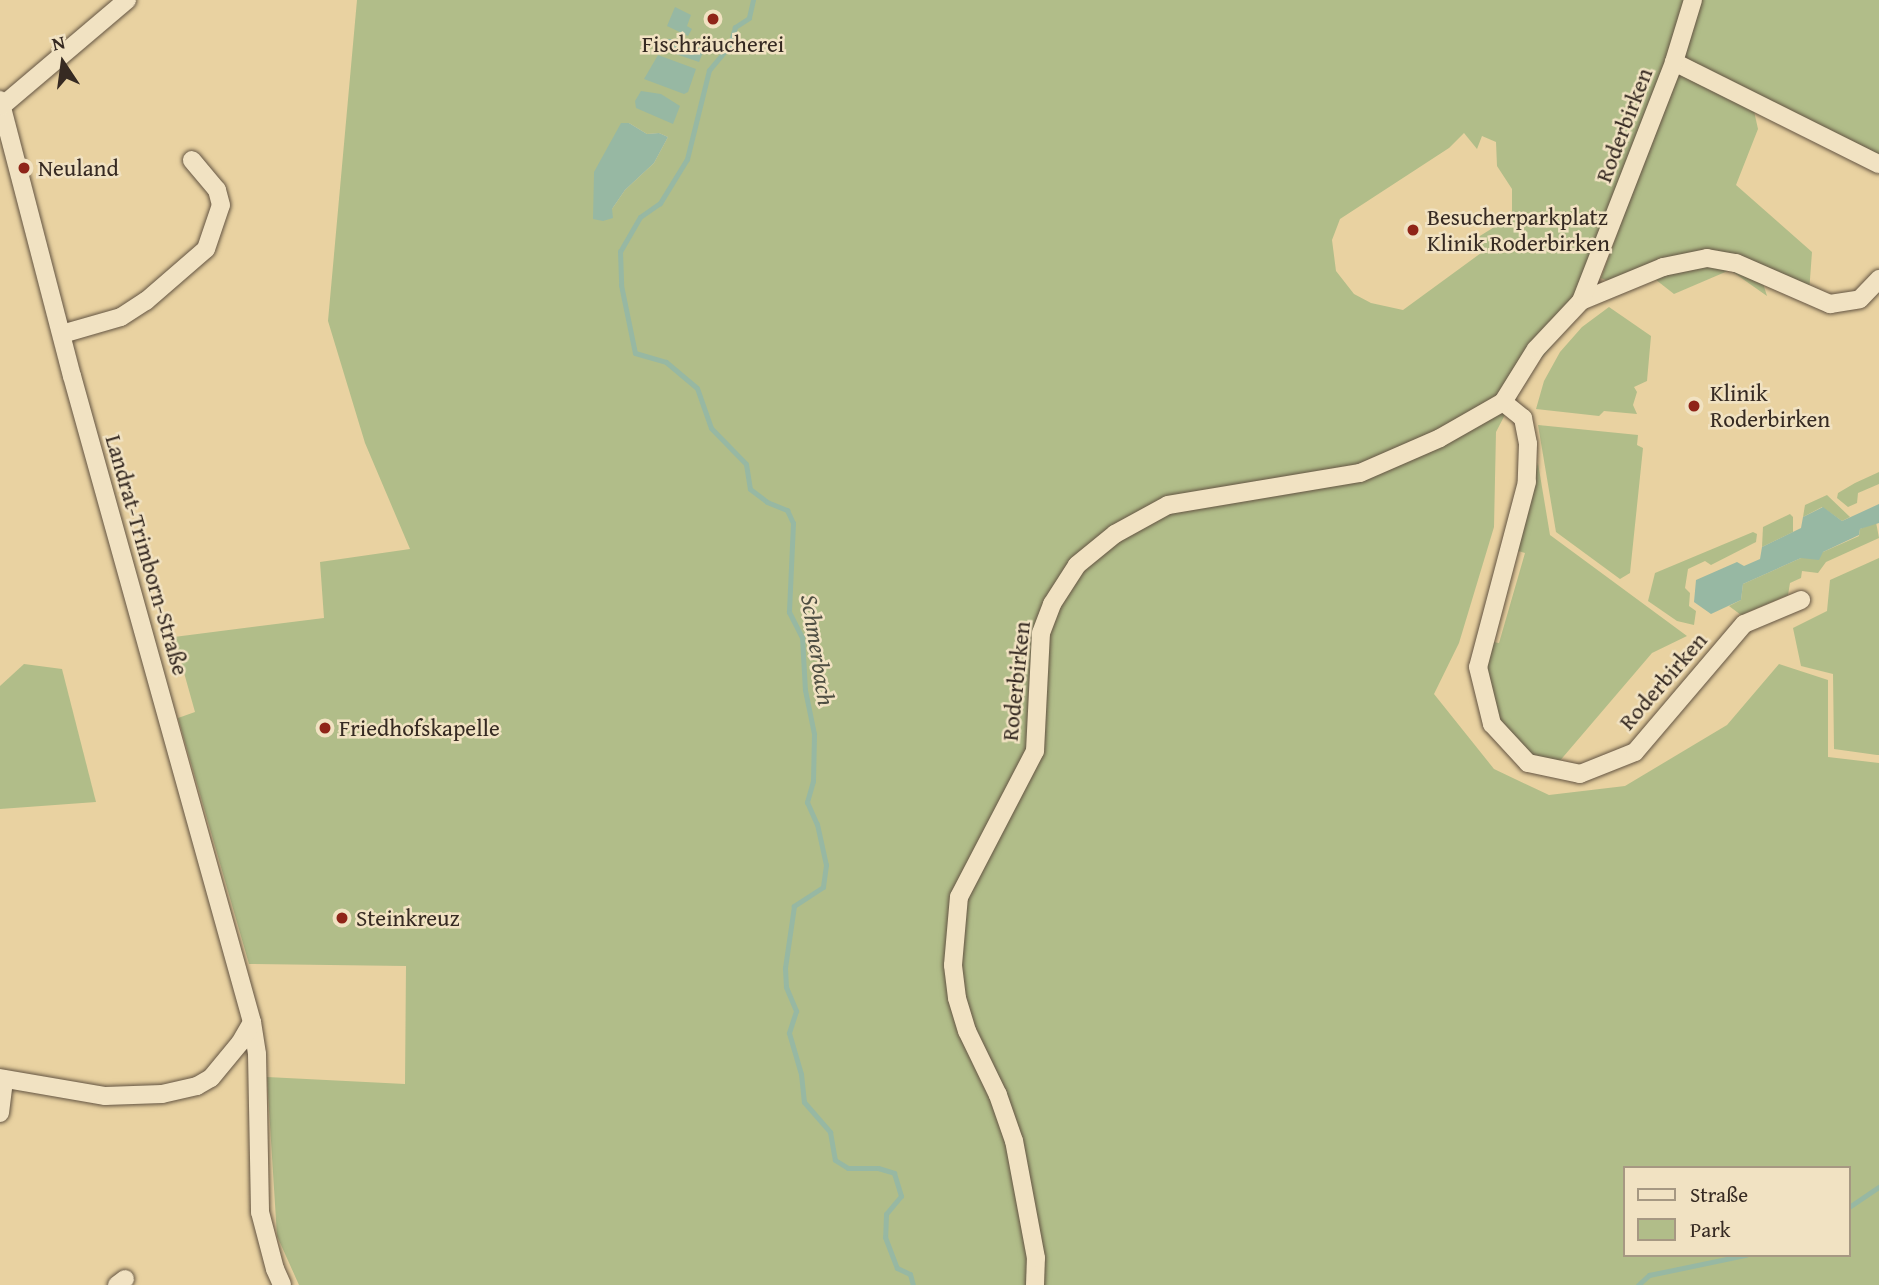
<!DOCTYPE html>
<html>
<head>
<meta charset="utf-8">
<style>
	body { margin:0 }
	#map { position:relative; width:1879px; height:1285px; overflow:hidden; background:#e9d2a1; font-family:"Gentium Book Plus",serif }
	div>[style] { position:absolute }
	.green>* { inset:0; background:#b1bd89 }
	.water>* { inset:0; background:#97b8a3 }
	.stream>* { height:5px; margin:-2.5px; padding:0 2.5px; transform-origin:2.5px; border-radius:2.5px; background:#97b8a3 }
	.roads { filter:drop-shadow(0 0 2px #635442) drop-shadow(0 0 2px #635442) }
	.minor>* { height:18px; margin:-9px; padding:0 9px; transform-origin:9px; border-radius:9px; background:#f1e2c2 }
	.dots>* { width:19px; height:19px; translate:-50% -50%; box-sizing:border-box; border:4px solid #f1e2c2; border-radius:50% }
	span { translate:-50% -50%; white-space:nowrap; text-align:center; line-height:1.15; -webkit-text-stroke:5px #f1e2c2; paint-order:stroke }
	.poi-label { font-size:23px; color:#362a22 }
	.left { translate:0 -50%; text-align:left }
	.street-label { font-size:23px; color:#362a22 }
	.water-label { font-size:24px; color:#4e4e42; font-style:italic }
	.legend { position:absolute; left:1623px; top:1166px; width:228px; height:91px; box-sizing:border-box; background:#f1e2c2; border:2px solid #a69882; margin:0; padding:9px 12px; list-style:none; font-size:21px; color:#362a22 }
	.legend li { display:flex; align-items:center; gap:14px; height:35px }
	.legend b { width:35px; border:2px solid #a69882 }
	.north { position:absolute; left:28px; top:28px; width:70px; height:70px; -webkit-text-stroke:5px #f1e2c2; paint-order:stroke; rotate:347deg; font-size:19px; font-weight:700; line-height:28px; text-align:center; color:#362a22 }
	.north::after { content:''; display:block; margin:auto; width:24px; height:32px; background:#362a22; clip-path:polygon(50% 0,100% 100%,50% 72%,0 100%) }
</style>
</head>
<body>
<div id="map">
	<div class="green">
		<div style="clip-path:polygon(evenodd,357px 0,1879px 0,1879px 171px,1676px 68px,1577px 316px,1523px 380px,1496px 432px,1494px 527px,1459px 643px,1434px 694px,1494px 769px,1549px 795px,1625px 786px,1727px 725px,1779px 664px,1828px 680px,1828px 757px,1879px 763px,1879px 1285px,299px 1285px,277px 1236px,267px 1077px,405px 1084px,406px 966px,249px 964px,178px 718px,195px 712px,174px 637px,324px 618px,320px 562px,410px 549px,365px 443px,328px 321px,357px 0,629px 123px,647px 134px,659px 133px,668px 137px,654px 163px,625px 190px,612px 209px,629px 123px,357px 0,1464px 133px,1477px 149px,1482px 136px,1496px 142px,1497px 166px,1512px 189px,1512px 216px,1467px 244px,1481px 253px,1403px 310px,1371px 303px,1354px 294px,1336px 271px,1332px 240px,1340px 219px,1449px 148px,1464px 133px,357px 0,1625px 1168px,1849px 1168px,1849px 1255px,1625px 1255px,1625px 1168px)"></div>
		<div style="clip-path:polygon(1676px 72px,1754px 111px,1758px 129px,1736px 185px,1812px 252px,1809px 293px,1729px 256px,1610px 282px,1601px 278px)"></div>
		<div style="clip-path:polygon(1699px 266px,1732px 268px,1762px 280px,1767px 296px,1730px 270px,1674px 294px,1651px 276px)"></div>
		<div style="clip-path:polygon(1609px 307px,1651px 336px,1647px 381px,1634px 387px,1637px 392px,1633px 405px,1637px 414px,1604px 411px,1599px 416px,1536px 409px,1544px 381px,1560px 352px,1582px 327px)"></div>
		<div style="clip-path:polygon(1538px 425px,1638px 435px,1637px 445px,1643px 448px,1630px 573px,1620px 579px,1556px 532px)"></div>
		<div style="clip-path:polygon(1538px 463px,1550px 535px,1687px 636px,1652px 653px,1558px 763px,1532px 756px,1514px 743px,1493px 710px,1487px 669px,1493px 642px,1499px 643px,1525px 553px,1515px 550px)"></div>
		<div style="clip-path:polygon(1879px 472px,1879px 484px,1858px 493px,1857px 503px,1848px 507px,1837px 498px,1838px 493px,1855px 483px)"></div>
		<div style="clip-path:polygon(1827px 495px,1850px 517px,1842px 521px,1822px 507px,1803px 517px,1805px 505px)"></div>
		<div style="clip-path:polygon(1790px 514px,1793px 517px,1793px 532px,1762px 547px,1763px 527px)"></div>
		<div style="clip-path:polygon(1876px 522px,1879px 538px,1826px 562px,1818px 573px,1802px 571px,1801px 578px,1790px 583px,1788px 595px,1741px 615px,1729px 606px,1741px 600px,1743px 584px,1801px 558px,1823px 552px,1859px 536px,1860px 529px)"></div>
		<div style="clip-path:polygon(1753px 532px,1757px 534px,1756px 542px,1711px 565px,1705px 561px,1688px 569px,1685px 588px,1690px 593px,1689px 606px,1696px 611px,1694px 625px,1677px 621px,1648px 601px,1655px 573px)"></div>
		<div style="clip-path:polygon(1879px 558px,1879px 755px,1877px 755px,1834px 749px,1833px 674px,1801px 666px,1793px 628px,1827px 611px,1830px 580px)"></div>
		<div style="clip-path:polygon(24px 664px,62px 669px,96px 802px,0 809px,0 686px)"></div>
	</div>
	<div class="water">
		<div style="clip-path:polygon(675px 7px,691px 15px,687px 26px,692px 29px,688px 36px,667px 26px)"></div>
		<div style="clip-path:polygon(662px 39px,673px 39px,704px 50px,699px 62px,658px 48px)"></div>
		<div style="clip-path:polygon(658px 55px,696px 69px,688px 92px,684px 94px,644px 79px)"></div>
		<div style="clip-path:polygon(641px 91px,661px 94px,680px 106px,673px 124px,636px 108px,635px 101px)"></div>
		<div style="clip-path:polygon(621px 123px,629px 123px,647px 134px,659px 133px,668px 137px,654px 163px,625px 190px,612px 209px,613px 218px,603px 221px,593px 219px,594px 172px)"></div>
		<div style="clip-path:polygon(1879px 504px,1879px 523px,1860px 529px,1859px 535px,1823px 552px,1819px 560px,1801px 558px,1743px 584px,1741px 600px,1711px 614px,1694px 602px,1696px 580px,1737px 562px,1744px 566px,1760px 559px,1762px 547px,1801px 528px,1803px 517px,1823px 507px,1842px 521px)"></div>
	</div>
	<div class="stream">
		<div style="left:753px;top:0;width:18px;rotate:103deg"></div>
		<div style="left:749px;top:18px;width:17px;rotate:147deg"></div>
		<div style="left:735px;top:27px;width:19px;rotate:106deg"></div>
		<div style="left:730px;top:45px;width:33px;rotate:130deg"></div>
		<div style="left:709px;top:70px;width:92px;rotate:103.9deg"></div>
		<div style="left:687px;top:159px;width:52px;rotate:121.5deg"></div>
		<div style="left:660px;top:203px;width:24px;rotate:145deg"></div>
		<div style="left:640px;top:217px;width:39px;rotate:120deg"></div>
		<div style="left:620px;top:251px;width:34px;rotate:88deg"></div>
		<div style="left:621px;top:285px;width:69px;rotate:78.4deg"></div>
		<div style="left:635px;top:353px;width:32px;rotate:16deg"></div>
		<div style="left:666px;top:362px;width:40px;rotate:40deg"></div>
		<div style="left:697px;top:388px;width:42px;rotate:70.7deg"></div>
		<div style="left:711px;top:428px;width:50px;rotate:45.8deg"></div>
		<div style="left:746px;top:464px;width:25px;rotate:81deg"></div>
		<div style="left:750px;top:489px;width:21px;rotate:37deg"></div>
		<div style="left:767px;top:502px;width:22px;rotate:22deg"></div>
		<div style="left:787px;top:510px;width:14px;rotate:65deg"></div>
		<div style="left:793px;top:523px;width:89px;rotate:92.6deg"></div>
		<div style="left:789px;top:612px;width:28px;rotate:63deg"></div>
		<div style="left:802px;top:637px;width:53px;rotate:86.8deg"></div>
		<div style="left:805px;top:690px;width:45px;rotate:78.4deg"></div>
		<div style="left:814px;top:734px;width:47px;rotate:91.2deg"></div>
		<div style="left:813px;top:781px;width:22px;rotate:106deg"></div>
		<div style="left:807px;top:802px;width:24px;rotate:66deg"></div>
		<div style="left:817px;top:824px;width:42px;rotate:77.6deg"></div>
		<div style="left:826px;top:865px;width:22px;rotate:98deg"></div>
		<div style="left:823px;top:887px;width:35px;rotate:147deg"></div>
		<div style="left:794px;top:906px;width:63px;rotate:98.3deg"></div>
		<div style="left:785px;top:968px;width:19px;rotate:87deg"></div>
		<div style="left:786px;top:987px;width:26px;rotate:67deg"></div>
		<div style="left:796px;top:1011px;width:23px;rotate:108deg"></div>
		<div style="left:789px;top:1033px;width:43px;rotate:73.7deg"></div>
		<div style="left:801px;top:1074px;width:28px;rotate:84deg"></div>
		<div style="left:804px;top:1102px;width:40px;rotate:49deg"></div>
		<div style="left:830px;top:1132px;width:28px;rotate:80deg"></div>
		<div style="left:835px;top:1160px;width:15px;rotate:32deg"></div>
		<div style="left:848px;top:1168px;width:30px"></div>
		<div style="left:878px;top:1168px;width:17px;rotate:17deg"></div>
		<div style="left:894px;top:1173px;width:24px;rotate:73deg"></div>
		<div style="left:901px;top:1196px;width:23px;rotate:130deg"></div>
		<div style="left:886px;top:1214px;width:23px;rotate:92deg"></div>
		<div style="left:885px;top:1237px;width:33px;rotate:69deg"></div>
		<div style="left:897px;top:1268px;width:14px;rotate:25deg"></div>
		<div style="left:910px;top:1274px;width:11px;rotate:75deg"></div>
		<div style="left:1849px;top:1207px;width:36px;rotate:-34deg"></div>
		<div style="left:1638px;top:1285px;width:15px;rotate:-42deg"></div>
		<div style="left:1649px;top:1275px;width:99px;rotate:-11.7deg"></div>
	</div>
	<div class="roads">
		<div class="minor">
			<div style="left:1674px;top:62px;width:229px;rotate:26.5deg"></div>
			<div style="left:0;top:100px;width:285px;rotate:75.4deg"></div>
			<div style="left:72px;top:376px;width:671px;rotate:74.43deg"></div>
			<div style="left:252px;top:1022px;width:32px;rotate:81deg"></div>
			<div style="left:257px;top:1054px;width:158px;rotate:88.9deg"></div>
			<div style="left:260px;top:1212px;width:59px;rotate:75.3deg"></div>
			<div style="left:275px;top:1269px;width:17px;rotate:66deg"></div>
			<div style="left:2px;top:106px;width:164px;rotate:-40.3deg"></div>
			<div style="left:1581px;top:301px;width:89px;rotate:-22.5deg"></div>
			<div style="left:1663px;top:267px;width:45px;rotate:-11.6deg"></div>
			<div style="left:1707px;top:258px;width:29px;rotate:10deg"></div>
			<div style="left:1736px;top:263px;width:103px;rotate:23.6deg"></div>
			<div style="left:1830px;top:304px;width:30px;rotate:-9deg"></div>
			<div style="left:1860px;top:299px;width:28px;rotate:-46deg"></div>
			<div style="left:62px;top:334px;width:61px;rotate:-16.1deg"></div>
			<div style="left:121px;top:317px;width:30px;rotate:-33deg"></div>
			<div style="left:146px;top:301px;width:79px;rotate:-40.9deg"></div>
			<div style="left:206px;top:249px;width:46px;rotate:-71.2deg"></div>
			<div style="left:221px;top:205px;width:16px;rotate:-105deg"></div>
			<div style="left:217px;top:190px;width:39px;rotate:-130deg"></div>
			<div style="left:1503px;top:402px;width:26px;rotate:39deg"></div>
			<div style="left:1523px;top:418px;width:26px;rotate:79deg"></div>
			<div style="left:1528px;top:444px;width:38px;rotate:92deg"></div>
			<div style="left:1527px;top:482px;width:191px;rotate:104.8deg"></div>
			<div style="left:1478px;top:667px;width:59px;rotate:76.2deg"></div>
			<div style="left:1492px;top:724px;width:53px;rotate:47.3deg"></div>
			<div style="left:1528px;top:763px;width:53px;rotate:11.9deg"></div>
			<div style="left:1580px;top:774px;width:59px;rotate:-21.8deg"></div>
			<div style="left:1635px;top:752px;width:168px;rotate:-49.6deg"></div>
			<div style="left:1744px;top:624px;width:62px;rotate:-22.8deg"></div>
			<div style="left:0;top:1078px;width:107px;rotate:9.7deg"></div>
			<div style="left:105px;top:1096px;width:57px;rotate:-2deg"></div>
			<div style="left:162px;top:1094px;width:36px;rotate:-13deg"></div>
			<div style="left:197px;top:1086px;width:16px;rotate:-30deg"></div>
			<div style="left:211px;top:1078px;width:45px;rotate:-50.4deg"></div>
			<div style="left:240px;top:1043px;width:24px;rotate:-60deg"></div>
			<div style="left:0;top:1113px;width:34px;rotate:-83deg"></div>
			<div style="left:117px;top:1285px;width:10px;rotate:-37deg"></div>
			<div style="left:1035px;top:1285px;width:27px;rotate:-88deg"></div>
			<div style="left:1036px;top:1258px;width:119px;rotate:-100.6deg"></div>
			<div style="left:1014px;top:1141px;width:49px;rotate:-109.2deg"></div>
			<div style="left:998px;top:1095px;width:71px;rotate:-115.8deg"></div>
			<div style="left:967px;top:1031px;width:34px;rotate:-107deg"></div>
			<div style="left:957px;top:998px;width:33px;rotate:-97deg"></div>
			<div style="left:953px;top:965px;width:68px;rotate:-85deg"></div>
			<div style="left:959px;top:897px;width:165px;rotate:-62.5deg"></div>
			<div style="left:1035px;top:751px;width:118px;rotate:-87.1deg"></div>
			<div style="left:1041px;top:633px;width:31px;rotate:-69deg"></div>
			<div style="left:1052px;top:604px;width:46px;rotate:-57.3deg"></div>
			<div style="left:1077px;top:565px;width:49px;rotate:-39.2deg"></div>
			<div style="left:1115px;top:534px;width:60px;rotate:-28.7deg"></div>
			<div style="left:1168px;top:505px;width:195px;rotate:-9.5deg"></div>
			<div style="left:1360px;top:473px;width:87px;rotate:-23.6deg"></div>
			<div style="left:1440px;top:438px;width:73px;rotate:-29.7deg"></div>
			<div style="left:1503px;top:402px;width:62px;rotate:-58.1deg"></div>
			<div style="left:1536px;top:349px;width:66px;rotate:-46.8deg"></div>
			<div style="left:1581px;top:301px;width:256px;rotate:-68.7deg"></div>
			<div style="left:1674px;top:62px;width:65px;rotate:-73deg"></div>
		</div>
	</div>
	<div class="dots">
		<div style="left:713px;top:19px;background:#8f2418"></div>
		<div style="left:24px;top:168px;background:#8f2418"></div>
		<div style="left:1413px;top:230px;background:#8f2418"></div>
		<div style="left:1694px;top:406px;background:#8f2418"></div>
		<div style="left:325px;top:728px;background:#8f2418"></div>
		<div style="left:342px;top:918px;background:#8f2418"></div>
	</div>
	<div class="poi-label">
		<span style="left:713px;top:44px">Fischräucherei</span>
		<span class="left" style="left:38px;top:168px">Neuland</span>
		<span class="left" style="left:1427px;top:230px">Besucherparkplatz<br>Klinik Roderbirken</span>
		<span class="left" style="left:1710px;top:406px">Klinik<br>Roderbirken</span>
		<span class="left" style="left:339px;top:728px">Friedhofskapelle</span>
		<span class="left" style="left:356px;top:918px">Steinkreuz</span>
	</div>
	<div class="street-label">
		<span style="left:1624px;top:125px;rotate:-69deg">Roderbirken</span>
		<span style="left:147px;top:555px;rotate:74deg">Landrat-Trimborn-Straße</span>
		<span style="left:1016px;top:681px;rotate:-84deg">Roderbirken</span>
		<span style="left:1663px;top:681px;rotate:-49deg">Roderbirken</span>
	</div>
	<div class="water-label">
		<span style="left:818px;top:650px;rotate:81deg">Schmerbach</span>
	</div>
	<ul class="legend">
	<li><b style="height:9px;background:#f1e2c2"></b>Straße</li>
	<li><b style="height:19px;background:#b1bd89"></b>Park</li>
	</ul>
	<div class="north">N</div>
</div>
</body>
</html>
